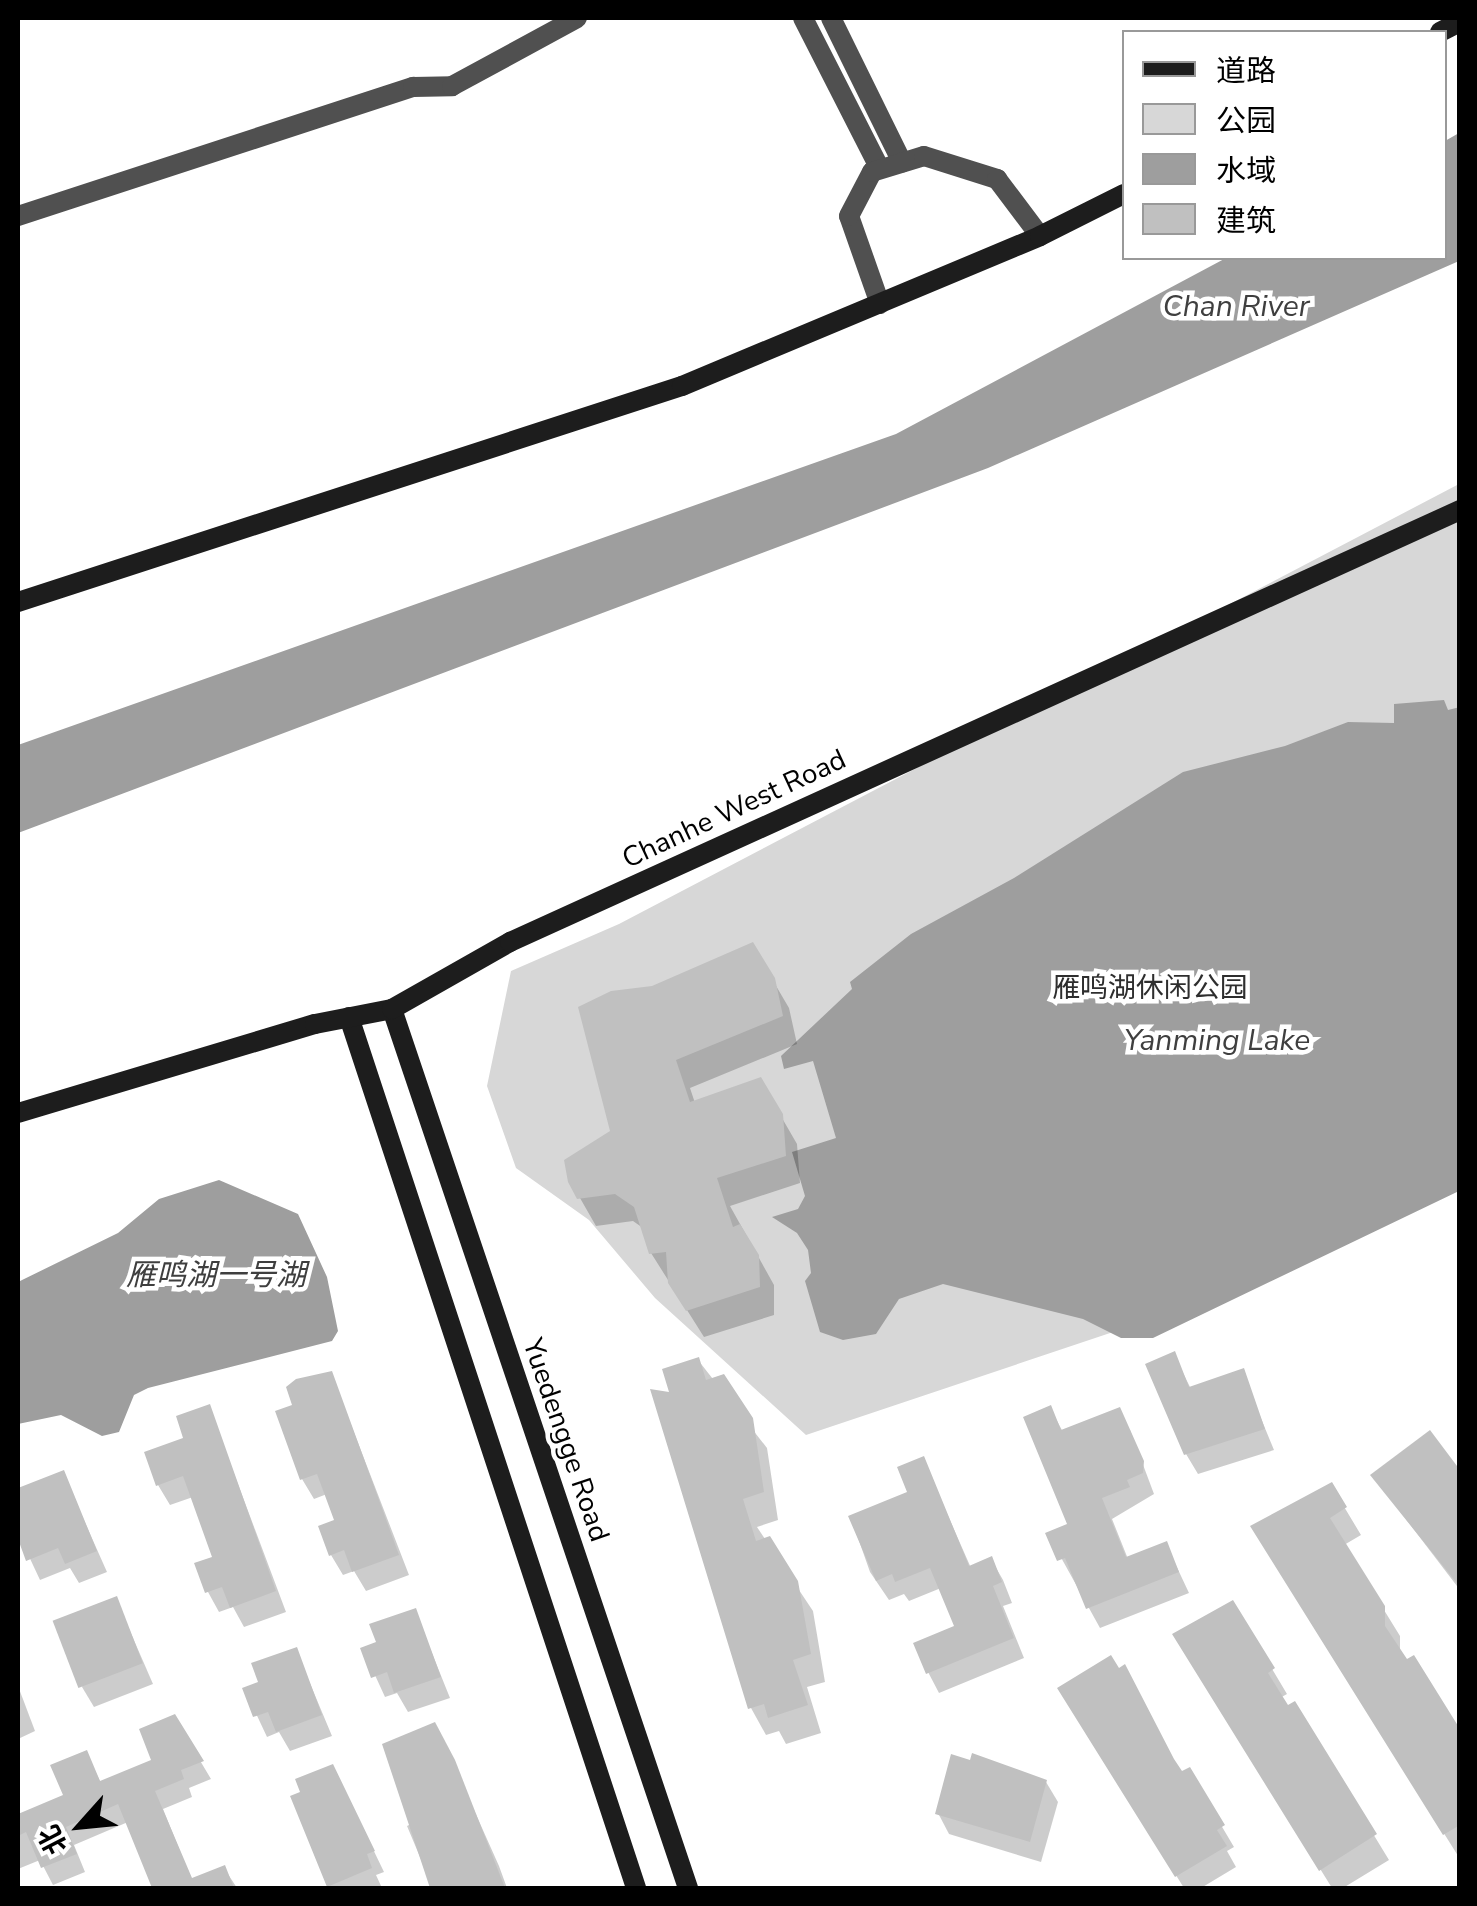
<!DOCTYPE html>
<html>
<head>
<meta charset="utf-8">
<style>
	body { margin:0 }
	#map { position:relative; width:1477px; height:1906px; overflow:hidden; background:#fff; font-family:"Nunito Sans","Noto Sans SC",sans-serif }
	div>[style] { position:absolute }
	.green>* { inset:0; background:#d7d7d7 }
	.water>* { inset:0; background:#9e9e9e }
	.shadow>* { inset:0; background:#0003 }
	.building>* { inset:0; background:#c0c0c0; transform-origin:0 0 }
	.street>* { height:20px; margin:-10px; padding:0 10px; transform-origin:10px; border-radius:10px; background:#505050 }
	.secondary>* { height:20px; margin:-10px; padding:0 10px; transform-origin:10px; border-radius:10px; background:#1d1d1d }
	span { translate:-50% -50%; white-space:nowrap; text-align:center; line-height:1.15; -webkit-text-stroke:9px #fff; paint-order:stroke }
	.street-label { font-size:28px; color:#000 }
	.park-label { font-size:28px; color:#2e2e2e }
	.water-label { font-size:30px; color:#3f3f3f; font-style:italic }
	.frame { position:absolute; inset:0; border:20px solid #000; pointer-events:none }
	.legend { position:absolute; left:1122px; top:30px; width:325px; height:230px; box-sizing:border-box; background:#fff; border:2px solid #999; margin:0; padding:12px 18px; list-style:none; font-size:30px; color:#000 }
	.legend li { display:flex; align-items:center; gap:20px; height:50px }
	.legend b { width:50px; border:2px solid #999 }
	.north { position:absolute; left:30px; top:1776px; width:100px; height:100px; -webkit-text-stroke:8px #fff; paint-order:stroke; rotate:243deg; font-size:28px; font-weight:700; line-height:40px; text-align:center; color:#000 }
	.north::after { content:''; display:block; margin:auto; width:35px; height:45px; background:#000; clip-path:polygon(50% 0,100% 100%,50% 72%,0 100%) }
</style>
</head>
<body>
<div id="map">
	<div class="green">
		<div style="clip-path:polygon(1459px 484px,1459px 1185px,1137px 1324px,806px 1435px,655px 1298px,589px 1220px,516px 1168px,487px 1086px,511px 971px,619px 924px)"></div>
	</div>
	<div class="water">
		<div style="clip-path:polygon(1459px 133px,1459px 261px,988px 468px,18px 833px,18px 745px,896px 434px,1226px 258px,1444px 258px,1445px 141px)"></div>
		<div style="clip-path:polygon(1444px 700px,1448px 710px,1460px 707px,1459px 1191px,1153px 1338px,1121px 1338px,1083px 1319px,943px 1284px,899px 1299px,876px 1334px,843px 1340px,820px 1332px,805px 1281px,811px 1273px,808px 1250px,797px 1233px,772px 1217px,798px 1209px,805px 1196px,792px 1152px,836px 1138px,813px 1061px,784px 1069px,781px 1056px,852px 989px,850px 982px,911px 934px,1014px 878px,1183px 772px,1285px 746px,1348px 722px,1394px 723px,1394px 704px)"></div>
		<div style="clip-path:polygon(219px 1180px,298px 1214px,327px 1277px,338px 1331px,332px 1341px,148px 1388px,134px 1395px,119px 1432px,102px 1436px,61px 1415px,18px 1424px,18px 1282px,118px 1233px,159px 1199px)"></div>
	</div>
	<div class="shadow">
		<div style="clip-path:polygon(752px 945px,789px 1008px,797px 1044px,690px 1088px,695px 1103px,760px 1080px,797px 1144px,800px 1183px,730px 1206px,774px 1285px,774px 1315px,704px 1337px,651px 1253px,643px 1228px,633px 1221px,596px 1226px,580px 1198px,613px 1132px,653px 989px)"></div>
		<div style="clip-path:polygon(1174px 1355px,1191px 1389px,1251px 1394px,1274px 1450px,1198px 1474px,1186px 1454px)"></div>
		<div style="clip-path:polygon(698px 1360px,767px 1448px,778px 1520px,757px 1527px,813px 1611px,825px 1682px,807px 1687px,821px 1733px,786px 1744px,779px 1731px,766px 1735px,751px 1708px)"></div>
		<div style="clip-path:polygon(331px 1373px,409px 1575px,366px 1591px,354px 1571px,343px 1575px,331px 1555px,337px 1521px,327px 1494px,314px 1499px,302px 1479px,296px 1407px)"></div>
		<div style="clip-path:polygon(209px 1407px,286px 1612px,244px 1627px,233px 1607px,219px 1612px,208px 1592px,197px 1565px,215px 1559px,193px 1497px,170px 1505px,158px 1485px)"></div>
		<div style="clip-path:polygon(1050px 1408px,1063px 1432px,1130px 1430px,1154px 1494px,1112px 1519px,1128px 1559px,1166px 1544px,1189px 1593px,1100px 1628px,1048px 1534px,1070px 1526px)"></div>
		<div style="clip-path:polygon(923px 1459px,971px 1568px,991px 1559px,1003px 1580px,1012px 1603px,1003px 1606px,1024px 1658px,939px 1693px,928px 1672px,957px 1628px,941px 1588px,909px 1601px,904px 1594px,889px 1600px,870px 1572px,851px 1518px,910px 1494px)"></div>
		<div style="clip-path:polygon(63px 1473px,107px 1572px,79px 1583px,70px 1568px,40px 1580px,18px 1533px,18px 1491px)"></div>
		<div style="clip-path:polygon(1460px 1475px,1460px 1590px,1373px 1476px)"></div>
		<div style="clip-path:polygon(1331px 1485px,1361px 1535px,1344px 1545px,1400px 1636px,1400px 1653px,1460px 1735px,1460px 1859px,1269px 1554px)"></div>
		<div style="clip-path:polygon(116px 1599px,153px 1684px,94px 1707px,82px 1687px)"></div>
		<div style="clip-path:polygon(1232px 1602px,1287px 1694px,1280px 1698px,1287px 1709px,1294px 1704px,1389px 1860px,1343px 1888px,1332px 1888px,1175px 1635px)"></div>
		<div style="clip-path:polygon(415px 1611px,450px 1698px,408px 1712px,397px 1693px,385px 1697px,363px 1649px,379px 1644px)"></div>
		<div style="clip-path:polygon(296px 1650px,332px 1736px,290px 1751px,279px 1732px,267px 1737px,245px 1690px,261px 1684px)"></div>
		<div style="clip-path:polygon(18px 1686px,35px 1731px,18px 1739px)"></div>
		<div style="clip-path:polygon(1072px 1709px,1182px 1775px,1189px 1771px,1234px 1847px,1227px 1851px,1236px 1867px,1201px 1888px,1184px 1888px)"></div>
		<div style="clip-path:polygon(174px 1717px,211px 1779px,189px 1788px,192px 1797px,163px 1809px,192px 1881px,224px 1868px,237px 1888px,155px 1888px,128px 1822px,74px 1845px,85px 1872px,53px 1885px,40px 1860px,18px 1869px,18px 1817px,66px 1797px,86px 1753px,101px 1783px,154px 1761px)"></div>
		<div style="clip-path:polygon(445px 1745px,499px 1866px,507px 1888px,433px 1888px,407px 1826px,415px 1822px)"></div>
		<div style="clip-path:polygon(1046px 1782px,1058px 1802px,1041px 1862px,949px 1834px,938px 1813px)"></div>
		<div style="clip-path:polygon(343px 1787px,384px 1872px,376px 1875px,382px 1888px,331px 1888px,293px 1797px)"></div>
	</div>
	<div class="building">
		<div style="clip-path:polygon(753px 942px,775px 978px,783px 1016px,676px 1060px,690px 1102px,761px 1077px,783px 1114px,786px 1156px,717px 1178px,733px 1227px,740px 1224px,759px 1255px,760px 1287px,686px 1311px,668px 1283px,666px 1252px,649px 1254px,634px 1207px,615px 1194px,577px 1199px,568px 1182px,564px 1160px,610px 1131px,578px 1007px,611px 991px,652px 986px)"></div>
		<div style="clip-path:polygon(1175px 1351px,1189px 1387px,1244px 1368px,1265px 1429px,1184px 1455px,1145px 1364px)"></div>
		<div style="clip-path:polygon(699px 1357px,706px 1380px,724px 1374px,753px 1418px,764px 1492px,743px 1499px,756px 1541px,770px 1536px,798px 1581px,811px 1654px,793px 1660px,808px 1705px,768px 1718px,764px 1704px,748px 1709px,650px 1389px,669px 1392px,662px 1369px)"></div>
		<div style="clip-path:polygon(332px 1371px,399px 1555px,352px 1572px,344px 1550px,329px 1556px,318px 1526px,334px 1520px,317px 1474px,300px 1480px,275px 1411px,292px 1405px,286px 1387px,296px 1379px)"></div>
		<div style="clip-path:polygon(210px 1404px,276px 1591px,230px 1608px,222px 1587px,205px 1593px,194px 1563px,212px 1557px,183px 1476px,156px 1486px,144px 1452px,183px 1438px,176px 1416px)"></div>
		<div style="clip-path:polygon(1051px 1405px,1061px 1430px,1120px 1407px,1144px 1461px,1143px 1473px,1127px 1480px,1130px 1487px,1102px 1498px,1126px 1557px,1167px 1541px,1179px 1572px,1086px 1609px,1065px 1558px,1057px 1561px,1045px 1533px,1067px 1524px,1023px 1417px)"></div>
		<div style="clip-path:polygon(1430px 1430px,1460px 1470px,1460px 1587px,1370px 1475px)"></div>
		<div style="clip-path:polygon(924px 1456px,969px 1566px,992px 1556px,1002px 1582px,993px 1586px,1014px 1638px,926px 1674px,913px 1643px,954px 1626px,930px 1568px,895px 1582px,892px 1574px,876px 1581px,848px 1516px,907px 1492px,897px 1467px)"></div>
		<div style="clip-path:polygon(64px 1470px,97px 1551px,65px 1564px,58px 1548px,26px 1561px,18px 1539px,18px 1488px)"></div>
		<div style="clip-path:polygon(1332px 1482px,1347px 1507px,1330px 1518px,1385px 1606px,1385px 1626px,1407px 1659px,1414px 1655px,1460px 1729px,1460px 1825px,1443px 1835px,1250px 1526px)"></div>
		<div style="left:117px;top:1596px;width:72px;height:69px;rotate:69deg"></div>
		<div style="clip-path:polygon(1233px 1600px,1275px 1668px,1268px 1673px,1288px 1705px,1295px 1701px,1377px 1834px,1319px 1871px,1172px 1634px)"></div>
		<div style="clip-path:polygon(416px 1608px,441px 1677px,394px 1693px,387px 1672px,371px 1678px,360px 1648px,376px 1642px,369px 1624px)"></div>
		<div style="clip-path:polygon(297px 1647px,322px 1715px,276px 1732px,268px 1712px,253px 1717px,242px 1688px,258px 1682px,251px 1663px)"></div>
		<div style="clip-path:polygon(1111px 1655px,1119px 1668px,1125px 1664px,1174px 1759px,1182px 1771px,1190px 1767px,1225px 1825px,1217px 1830px,1227px 1846px,1175px 1877px,1057px 1688px)"></div>
		<div style="clip-path:polygon(175px 1714px,204px 1761px,181px 1770px,184px 1779px,155px 1791px,192px 1878px,225px 1865px,234px 1888px,152px 1888px,118px 1804px,66px 1827px,77px 1854px,41px 1868px,26px 1832px,18px 1836px,18px 1814px,63px 1795px,50px 1765px,87px 1750px,100px 1781px,151px 1760px,139px 1729px)"></div>
		<div style="clip-path:polygon(435px 1722px,455px 1760px,505px 1888px,430px 1888px,382px 1744px)"></div>
		<div style="clip-path:polygon(972px 1753px,1047px 1780px,1030px 1842px,935px 1814px,951px 1754px,970px 1760px)"></div>
		<div style="clip-path:polygon(333px 1764px,375px 1851px,367px 1854px,372px 1868px,327px 1887px,290px 1796px,300px 1792px,295px 1779px)"></div>
	</div>
	<div class="street">
		<div style="left:803px;top:18px;width:169px;rotate:63deg"></div>
		<div style="left:831px;top:18px;width:161px;rotate:63.8deg"></div>
		<div style="left:18px;top:216px;width:416px;rotate:-18.1deg"></div>
		<div style="left:413px;top:87px;width:39px;rotate:-1deg"></div>
		<div style="left:452px;top:86px;width:142px;rotate:-28.5deg"></div>
		<div style="left:880px;top:304px;width:93px;rotate:-109.4deg"></div>
		<div style="left:849px;top:216px;width:50px;rotate:-62.4deg"></div>
		<div style="left:872px;top:172px;width:54px;rotate:-17.1deg"></div>
		<div style="left:924px;top:156px;width:77px;rotate:17.5deg"></div>
		<div style="left:997px;top:179px;width:71px;rotate:53deg"></div>
	</div>
	<div class="secondary">
		<div style="left:1440px;top:32px;width:22px;rotate:-27deg"></div>
		<div style="left:18px;top:602px;width:698px;rotate:-18.02deg"></div>
		<div style="left:682px;top:386px;width:388px;rotate:-22.7deg"></div>
		<div style="left:1040px;top:236px;width:94px;rotate:-26.6deg"></div>
		<div style="left:392px;top:1009px;width:928px;rotate:71.39deg"></div>
		<div style="left:349px;top:1017px;width:917px;rotate:71.76deg"></div>
		<div style="left:18px;top:1113px;width:310px;rotate:-16.7deg"></div>
		<div style="left:315px;top:1024px;width:78px;rotate:-11deg"></div>
		<div style="left:392px;top:1009px;width:136px;rotate:-29.6deg"></div>
		<div style="left:510px;top:942px;width:1044px;rotate:-24.45deg"></div>
	</div>
	<div class="street-label">
		<span style="left:734px;top:809px;rotate:-25deg">Chanhe West Road</span>
		<span style="left:566px;top:1440px;rotate:71deg">Yuedengge Road</span>
	</div>
	<div class="park-label">
		<span style="left:1150px;top:988px">雁鸣湖休闲公园</span>
	</div>
	<div class="water-label">
		<span style="left:1236px;top:307px">Chan River</span>
		<span style="left:1217px;top:1041px">Yanming Lake</span>
		<span style="left:216px;top:1276px">雁鸣湖一号湖</span>
	</div>
	<div class="frame"></div>
	<ul class="legend">
	<li><b style="height:12px;background:#1d1d1d"></b>道路</li>
	<li><b style="height:28px;background:#d7d7d7"></b>公园</li>
	<li><b style="height:28px;background:#9e9e9e"></b>水域</li>
	<li><b style="height:28px;background:#c0c0c0"></b>建筑</li>
	</ul>
	<div class="north">北</div>
</div>
</body>
</html>
